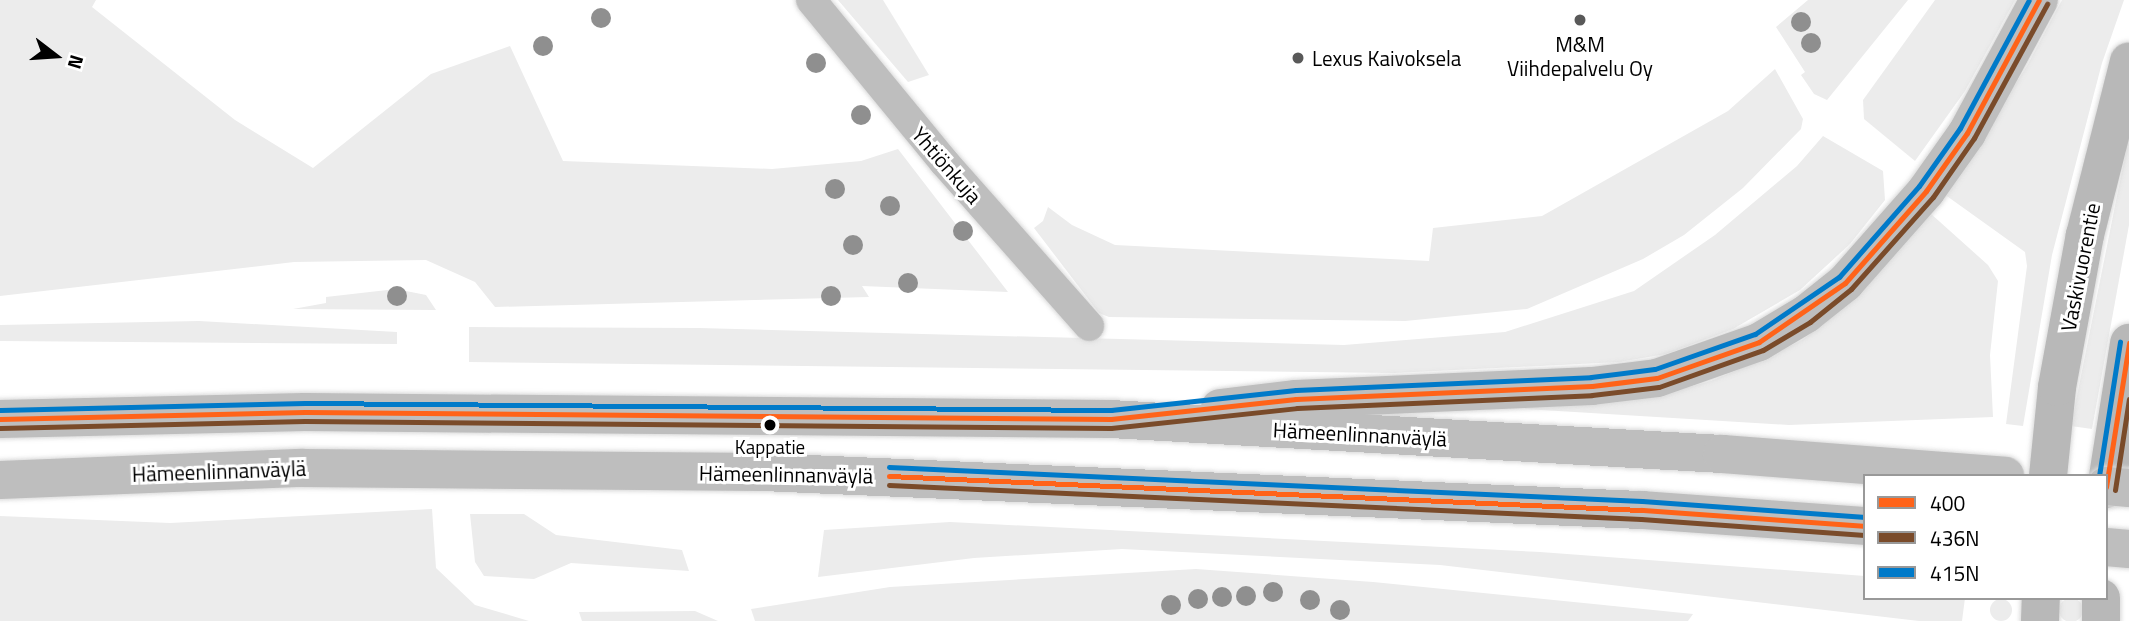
<!DOCTYPE html>
<html>
<head>
<meta charset="utf-8">
<style>
	body { margin:0 }
	#map { position:relative; width:2129px; height:621px; overflow:hidden; background:#fff; font-family:"Titillium Web",sans-serif }
	div>[style] { position:absolute }
	.green>* { inset:0; background:#ececec }
	.round { border-radius:50% }
	.roads { filter:drop-shadow(0 0 2px #dbdbdb) drop-shadow(0 0 2px #dbdbdb) }
	.minor>* { height:30px; margin:-15px; padding:0 15px; transform-origin:15px; border-radius:15px; background:#bebebe }
	.secondary>* { height:38px; margin:-19px; padding:0 19px; transform-origin:19px; border-radius:19px; background:#b8b8b8 }
	.trunk>* { height:38px; margin:-19px; padding:0 19px; transform-origin:19px; border-radius:19px; background:#bebebe }
	.bridges { filter:drop-shadow(0 0 2px #dbdbdb) drop-shadow(0 0 2px #dbdbdb) }
	.trunk-bridge>* { height:38px; margin:-19px; padding:0 19px; transform-origin:19px; border-radius:19px; background:#bebebe }
	.bus-1>* { height:5px; margin:-2.5px; padding:0 2.5px; transform-origin:2.5px; border-radius:2.5px; background:#ff6319 }
	.bus-2>* { height:5px; margin:-2.5px; padding:0 2.5px; transform-origin:2.5px; border-radius:2.5px; background:#7a4b2a }
	.bus-3>* { height:5px; margin:-2.5px; padding:0 2.5px; transform-origin:2.5px; border-radius:2.5px; background:#007ac9 }
	.trees>* { width:20px; height:20px; margin:-10px; border-radius:50%; background:#8f8f8f }
	.dots>* { width:19px; height:19px; translate:-50% -50%; box-sizing:border-box; border:4px solid #fff; border-radius:50% }
	span { translate:-50% -50%; white-space:nowrap; text-align:center; line-height:1.15; -webkit-text-stroke:6px #fff; paint-order:stroke }
	.bus-label { font-size:19px; color:#000 }
	.poi-label { font-size:21px; color:#000 }
	.left { translate:0 -50%; text-align:left }
	.street-label { font-size:21px; color:#000 }
	.legend { position:absolute; left:1863px; top:474px; width:245px; height:126px; box-sizing:border-box; background:#fff; border:2px solid #999; margin:0; padding:9px 12px; list-style:none; font-size:21px; color:#000 }
	.legend li { display:flex; align-items:center; gap:14px; height:35px }
	.legend b { width:35px; border:2px solid #999 }
	.north { position:absolute; left:21px; top:21px; width:70px; height:70px; -webkit-text-stroke:5px #fff; paint-order:stroke; rotate:107deg; font-size:19px; font-weight:700; line-height:28px; text-align:center; color:#000 }
	.north::after { content:''; display:block; margin:auto; width:24px; height:32px; background:#000; clip-path:polygon(50% 0,100% 100%,50% 72%,0 100%) }
</style>
</head>
<body>
<div id="map">
	<div class="green">
		<div style="clip-path:polygon(0 0,96px 0,92px 7px,235px 120px,313px 168px,431px 74px,510px 46px,563px 161px,772px 169px,861px 161px,898px 149px,1008px 292px,862px 286px,869px 297px,495px 307px,475px 282px,426px 260px,294px 262px,0 296px)"></div>
		<div style="clip-path:polygon(838px 0,883px 0,929px 75px,908px 82px)"></div>
		<div style="clip-path:polygon(1808px 0,1908px 0,1827px 100px,1814px 94px,1801px 75px,1805px 72px,1776px 27px)"></div>
		<div style="clip-path:polygon(1935px 0,2015px 0,1965px 91px,1915px 161px,1864px 119px,1863px 100px)"></div>
		<div style="clip-path:polygon(2062px 0,2124px 0,2102px 63px,2052px 255px,2023px 426px,2006px 424px,2027px 266px,2025px 252px,1944px 194px,2027px 66px)"></div>
		<div style="clip-path:polygon(1775px 69px,1803px 119px,1801px 129px,1743px 188px,1684px 235px,1643px 259px,1527px 309px,1405px 321px,1109px 317px,1099px 313px,1034px 228px,1043px 221px,1048px 207px,1072px 225px,1115px 245px,1429px 261px,1433px 228px,1542px 216px,1728px 111px)"></div>
		<div style="clip-path:polygon(1823px 136px,1883px 171px,1885px 200px,1850px 244px,1800px 290px,1733px 329px,1666px 354px,1619px 362px,1394px 373px,469px 362px,469px 327px,699px 328px,1344px 345px,1505px 332px,1634px 291px,1715px 235px,1797px 166px)"></div>
		<div style="clip-path:polygon(2129px 136px,2129px 225px,2092px 429px,2071px 426px)"></div>
		<div style="clip-path:polygon(1930px 213px,1988px 265px,1998px 281px,1990px 355px,1993px 417px,1789px 425px,1525px 409px,1526px 404px,1648px 398px,1711px 381px,1770px 356px,1802px 340px,1858px 297px)"></div>
		<div style="clip-path:polygon(396px 289px,426px 295px,436px 310px,293px 309px,326px 303px,326px 297px)"></div>
		<div style="clip-path:polygon(199px 321px,397px 332px,397px 344px,0 341px,0 325px)"></div>
		<div style="clip-path:polygon(432px 509px,436px 568px,475px 605px,529px 621px,0 621px,0 516px,170px 523px)"></div>
		<div style="clip-path:polygon(470px 514px,524px 514px,556px 535px,682px 550px,689px 571px,571px 563px,534px 579px,484px 576px,475px 562px)"></div>
		<div style="clip-path:polygon(950px 522px,1540px 552px,1865px 576px,1865px 598px,1965px 598px,1962px 621px,1919px 621px,1440px 565px,1122px 549px,974px 558px,818px 577px,824px 530px)"></div>
		<div style="clip-path:polygon(1196px 569px,1373px 582px,1693px 614px,1688px 621px,755px 621px,751px 609px,890px 587px)"></div>
		<div class="round" style="left:2059px;top:598px;width:24px;height:24px"></div>
		<div class="round" style="left:1990px;top:599px;width:22px;height:22px"></div>
		<div style="clip-path:polygon(695px 611px,718px 621px,582px 621px,579px 612px)"></div>
	</div>
	<div class="roads">
		<div class="minor">
			<div style="left:811px;top:0;width:210px;rotate:50.6deg"></div>
			<div style="left:944px;top:162px;width:219px;rotate:48.5deg"></div>
		</div>
		<div class="secondary">
			<div style="left:2048px;top:476px;width:89px;rotate:-84.2deg"></div>
			<div style="left:2057px;top:387px;width:155px;rotate:-79.6deg"></div>
			<div style="left:2085px;top:235px;width:179px;rotate:-75.8deg"></div>
			<div style="left:2106px;top:489px;width:148px;rotate:-81deg"></div>
			<div style="left:2040px;top:621px;width:23px;rotate:-88deg"></div>
			<div style="left:2101px;top:621px;width:23px;rotate:-90deg"></div>
		</div>
		<div class="trunk">
			<div style="left:1220px;top:408px;width:77px;rotate:-6.8deg"></div>
			<div style="left:1296px;top:399px;width:296px;rotate:-2.5deg"></div>
			<div style="left:1592px;top:386px;width:65px;rotate:-7deg"></div>
			<div style="left:1657px;top:378px;width:108px;rotate:-19.4deg"></div>
			<div style="left:1759px;top:342px;width:55px;rotate:-30.8deg"></div>
			<div style="left:1806px;top:314px;width:50px;rotate:-38.5deg"></div>
			<div style="left:1845px;top:283px;width:123px;rotate:-48.6deg"></div>
			<div style="left:1926px;top:191px;width:71px;rotate:-54.7deg"></div>
			<div style="left:1967px;top:133px;width:151px;rotate:-61.6deg"></div>
			<div style="left:0;top:419px;width:305px;rotate:-1.3deg"></div>
			<div style="left:305px;top:412px;width:806px;rotate:0.5deg"></div>
			<div style="left:1111px;top:419px;width:612px;rotate:3.28deg"></div>
			<div style="left:1722px;top:454px;width:284px;rotate:4.4deg"></div>
			<div style="left:0;top:480px;width:303px;rotate:-2.3deg"></div>
			<div style="left:303px;top:468px;width:460px;rotate:0.5deg"></div>
			<div style="left:763px;top:472px;width:880px;rotate:2.48deg"></div>
			<div style="left:1642px;top:510px;width:224px;rotate:4.1deg"></div>
			<div style="left:2106px;top:547px;width:23px;rotate:5deg"></div>
		</div>
	</div>
	<div class="bridges">
		<div class="trunk-bridge">
			<div style="left:2106px;top:486px;width:23px;rotate:5deg"></div>
		</div>
	</div>
	<div class="bus-1">
		<div style="left:0;top:419px;width:305px;rotate:-1.3deg"></div>
		<div style="left:305px;top:412px;width:806px;rotate:0.5deg"></div>
		<div style="left:1111px;top:419px;width:186px;rotate:-6.2deg"></div>
		<div style="left:1296px;top:399px;width:296px;rotate:-2.5deg"></div>
		<div style="left:1592px;top:386px;width:65px;rotate:-7deg"></div>
		<div style="left:1657px;top:378px;width:108px;rotate:-19.4deg"></div>
		<div style="left:1759px;top:342px;width:104px;rotate:-34.5deg"></div>
		<div style="left:1845px;top:283px;width:123px;rotate:-48.6deg"></div>
		<div style="left:1926px;top:191px;width:71px;rotate:-54.7deg"></div>
		<div style="left:1967px;top:133px;width:151px;rotate:-61.6deg"></div>
		<div style="left:889px;top:476px;width:754px;rotate:2.59deg"></div>
		<div style="left:1642px;top:510px;width:224px;rotate:4.1deg"></div>
		<div style="left:2106px;top:487px;width:146px;rotate:-80.9deg"></div>
	</div>
	<div class="bus-2">
		<div style="left:0;top:428px;width:305px;rotate:-1.3deg"></div>
		<div style="left:305px;top:421px;width:806px;rotate:0.5deg"></div>
		<div style="left:1111px;top:428px;width:187px;rotate:-6.1deg"></div>
		<div style="left:1297px;top:408px;width:295px;rotate:-2.5deg"></div>
		<div style="left:1592px;top:395px;width:67px;rotate:-6.8deg"></div>
		<div style="left:1659px;top:387px;width:110px;rotate:-19.6deg"></div>
		<div style="left:1763px;top:350px;width:55px;rotate:-30.8deg"></div>
		<div style="left:1810px;top:322px;width:53px;rotate:-38.8deg"></div>
		<div style="left:1851px;top:289px;width:123px;rotate:-48.3deg"></div>
		<div style="left:1933px;top:197px;width:72px;rotate:-55.2deg"></div>
		<div style="left:1974px;top:138px;width:153px;rotate:-61.4deg"></div>
		<div style="left:889px;top:485px;width:753px;rotate:2.59deg"></div>
		<div style="left:1641px;top:519px;width:224px;rotate:4.1deg"></div>
		<div style="left:2115px;top:490px;width:92px;rotate:-81.3deg"></div>
	</div>
	<div class="bus-3">
		<div style="left:0;top:410px;width:305px;rotate:-1.3deg"></div>
		<div style="left:305px;top:403px;width:806px;rotate:0.5deg"></div>
		<div style="left:1111px;top:410px;width:186px;rotate:-6.2deg"></div>
		<div style="left:1296px;top:390px;width:295px;rotate:-2.5deg"></div>
		<div style="left:1591px;top:377px;width:64px;rotate:-7.1deg"></div>
		<div style="left:1655px;top:369px;width:106px;rotate:-19.3deg"></div>
		<div style="left:1755px;top:334px;width:102px;rotate:-34.2deg"></div>
		<div style="left:1839px;top:277px;width:121px;rotate:-48.7deg"></div>
		<div style="left:1919px;top:186px;width:71px;rotate:-54.7deg"></div>
		<div style="left:1960px;top:128px;width:145px;rotate:-61.7deg"></div>
		<div style="left:889px;top:467px;width:754px;rotate:2.59deg"></div>
		<div style="left:1642px;top:501px;width:224px;rotate:4.1deg"></div>
		<div style="left:2099px;top:476px;width:136px;rotate:-81.1deg"></div>
	</div>
	<div class="trees">
		<div style="left:601px;top:18px"></div>
		<div style="left:1801px;top:22px"></div>
		<div style="left:1811px;top:43px"></div>
		<div style="left:543px;top:46px"></div>
		<div style="left:816px;top:63px"></div>
		<div style="left:861px;top:115px"></div>
		<div style="left:835px;top:189px"></div>
		<div style="left:890px;top:206px"></div>
		<div style="left:963px;top:231px"></div>
		<div style="left:853px;top:245px"></div>
		<div style="left:908px;top:283px"></div>
		<div style="left:397px;top:296px"></div>
		<div style="left:831px;top:296px"></div>
		<div style="left:1273px;top:592px"></div>
		<div style="left:1246px;top:596px"></div>
		<div style="left:1222px;top:597px"></div>
		<div style="left:1198px;top:599px"></div>
		<div style="left:1310px;top:600px"></div>
		<div style="left:1171px;top:605px"></div>
		<div style="left:1340px;top:610px"></div>
	</div>
	<div class="dots">
		<div style="left:1580px;top:20px;background:#595959"></div>
		<div style="left:1298px;top:58px;background:#595959"></div>
		<div style="left:770px;top:425px;background:#000"></div>
	</div>
	<div class="bus-label">
		<span style="left:770px;top:447px">Kappatie</span>
	</div>
	<div class="poi-label">
		<span style="left:1580px;top:56px">M&amp;M<br>Viihdepalvelu Oy</span>
		<span class="left" style="left:1312px;top:58px">Lexus Kaivoksela</span>
	</div>
	<div class="street-label">
		<span style="left:947px;top:165px;rotate:49deg">Yhtiönkuja</span>
		<span style="left:2080px;top:267px;rotate:-79deg">Vaskivuorentie</span>
		<span style="left:1360px;top:434px;rotate:3deg">Hämeenlinnanväylä</span>
		<span style="left:219px;top:471px;rotate:-2deg">Hämeenlinnanväylä</span>
		<span style="left:786px;top:474px;rotate:1deg">Hämeenlinnanväylä</span>
	</div>
	<ul class="legend">
	<li><b style="height:9px;background:#ff6319"></b>400</li>
	<li><b style="height:9px;background:#7a4b2a"></b>436N</li>
	<li><b style="height:9px;background:#007ac9"></b>415N</li>
	</ul>
	<div class="north">N</div>
</div>
</body>
</html>
